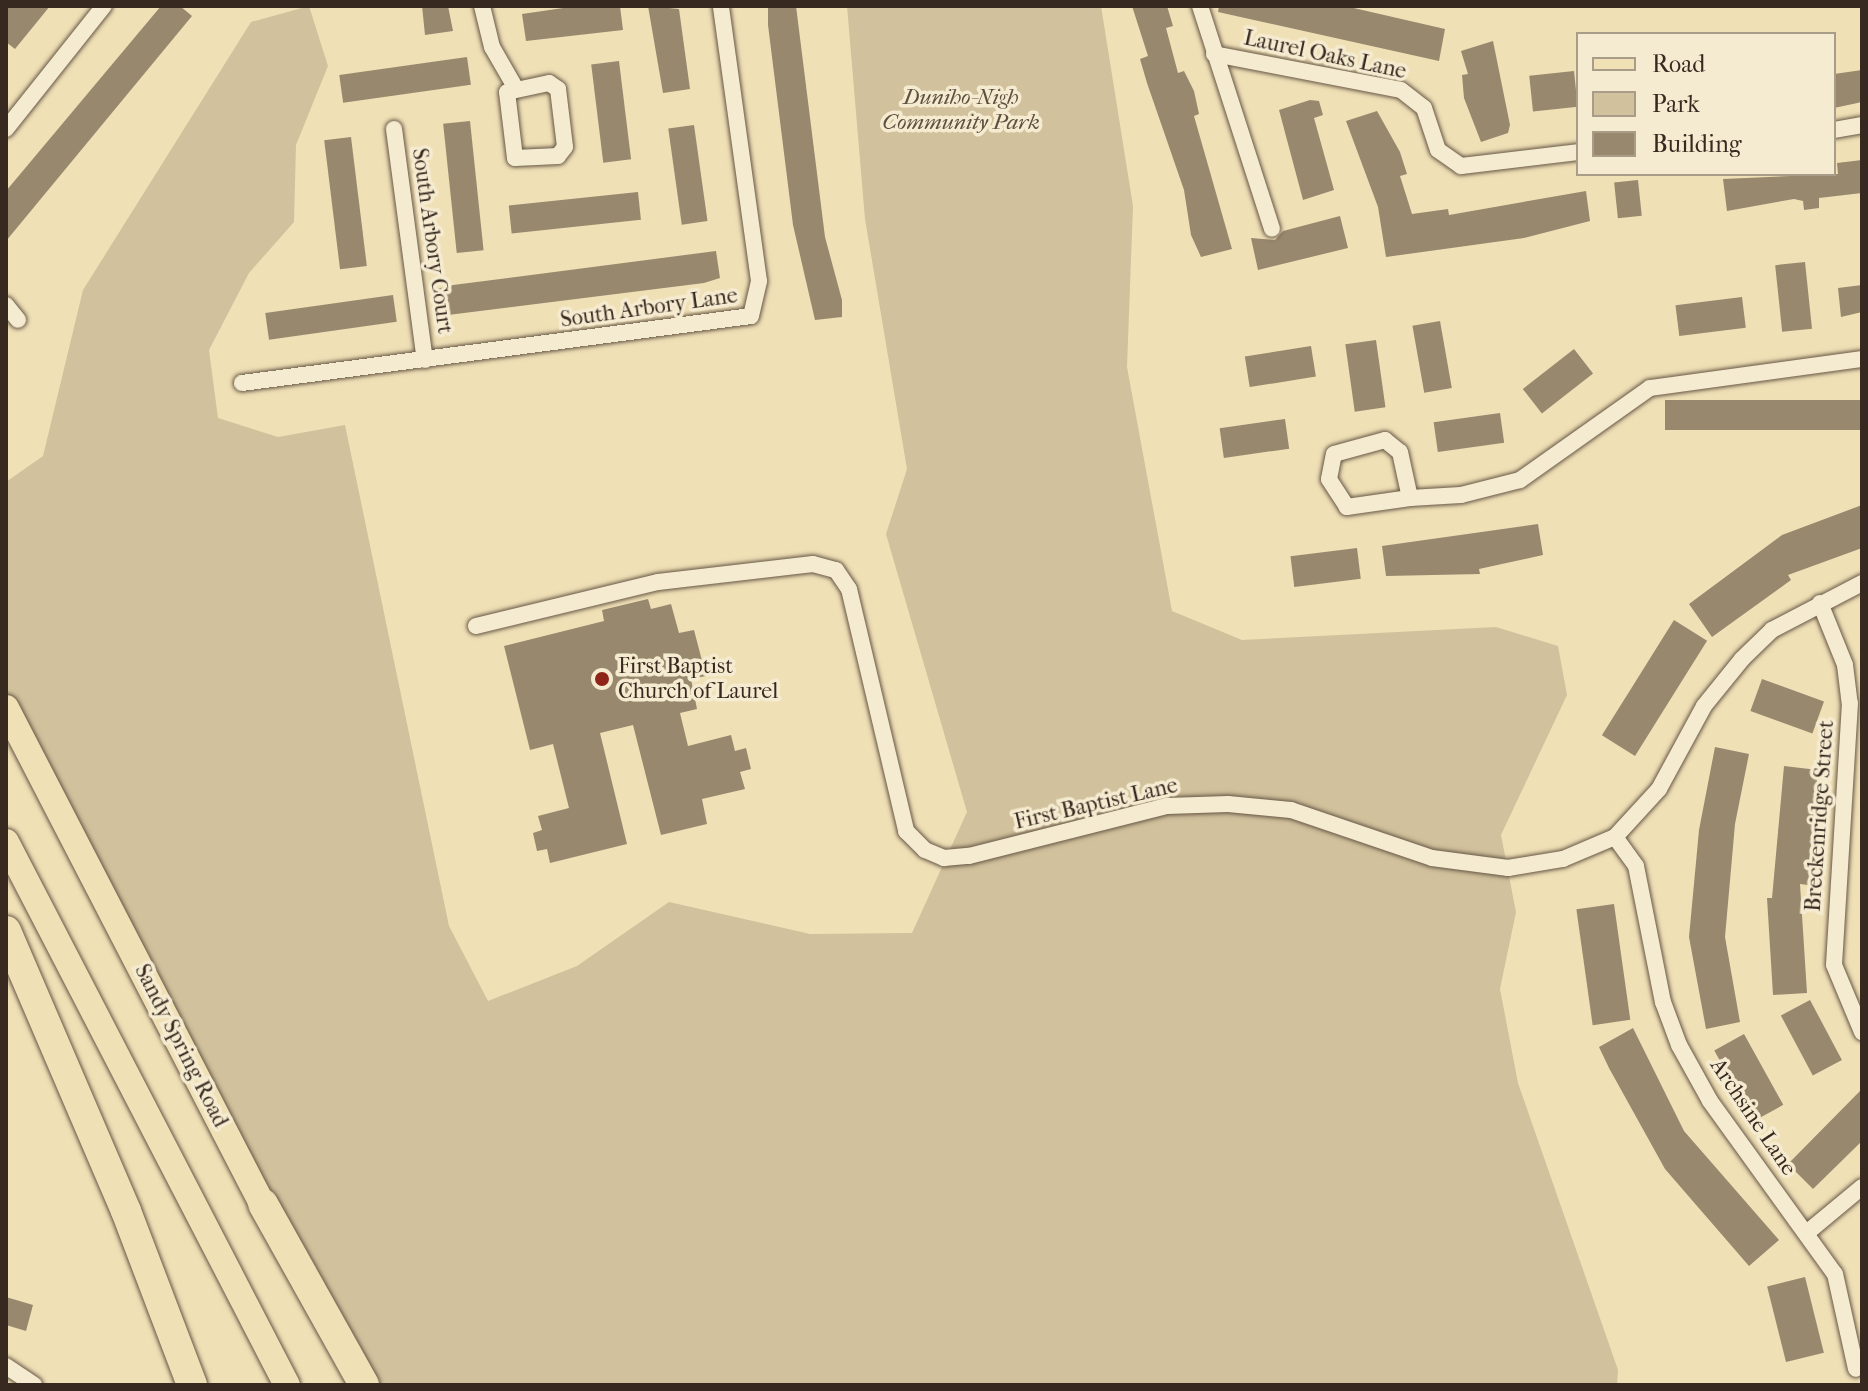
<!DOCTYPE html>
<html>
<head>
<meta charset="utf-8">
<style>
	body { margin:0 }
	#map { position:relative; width:1868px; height:1391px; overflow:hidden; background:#f0e0b6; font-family:"IM FELL French Canon",serif }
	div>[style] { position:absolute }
	.green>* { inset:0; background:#d1c19c }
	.building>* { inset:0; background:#98886e; transform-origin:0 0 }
	.roads { filter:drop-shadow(0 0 2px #665746) drop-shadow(0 0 2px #665746) }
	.street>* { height:16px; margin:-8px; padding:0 8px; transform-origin:8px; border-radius:8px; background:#f5ebd0 }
	.primary>* { height:26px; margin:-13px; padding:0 13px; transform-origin:13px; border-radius:13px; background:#f0e0b6 }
	.highway>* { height:30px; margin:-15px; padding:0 15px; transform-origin:15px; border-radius:15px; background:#f0e0b6 }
	.dots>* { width:22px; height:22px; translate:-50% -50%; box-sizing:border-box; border:4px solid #f5ebd0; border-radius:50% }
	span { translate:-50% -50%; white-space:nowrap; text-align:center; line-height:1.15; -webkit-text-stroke:7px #f5ebd0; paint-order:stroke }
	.street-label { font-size:22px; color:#382920 }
	.park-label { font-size:22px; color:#5e4f3f; font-style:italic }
	.poi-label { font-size:22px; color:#382920 }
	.left { translate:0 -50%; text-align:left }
	.frame { position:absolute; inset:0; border:8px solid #382920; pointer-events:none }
	.legend { position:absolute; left:1576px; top:32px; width:260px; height:144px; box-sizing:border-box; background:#f5ebd0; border:2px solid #a99d8a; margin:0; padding:10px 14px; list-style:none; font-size:24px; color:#382920 }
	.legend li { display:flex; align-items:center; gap:16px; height:40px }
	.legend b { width:40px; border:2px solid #a99d8a }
</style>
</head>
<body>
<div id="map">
	<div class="green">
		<div style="clip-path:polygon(309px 6px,328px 66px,296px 145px,294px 222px,249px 273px,209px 350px,218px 418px,278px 437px,345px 425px,449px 926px,488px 1001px,577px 966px,669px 902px,810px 934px,912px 933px,967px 812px,886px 534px,907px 469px,865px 219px,847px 6px,1101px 6px,1133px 206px,1127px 367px,1172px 611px,1242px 640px,1496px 627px,1558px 646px,1567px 695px,1501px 835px,1516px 912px,1500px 989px,1518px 1083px,1618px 1370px,1617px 1385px,364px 1385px,6px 708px,6px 482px,43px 456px,83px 290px,251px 22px)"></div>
	</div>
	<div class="building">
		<div style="clip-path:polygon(6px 6px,50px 6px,15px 49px,6px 42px)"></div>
		<div style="clip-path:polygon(161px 6px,180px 6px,192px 16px,6px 241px,6px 191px)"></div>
		<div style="clip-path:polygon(422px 6px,448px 6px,453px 31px,425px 35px)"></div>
		<div style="clip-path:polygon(577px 6px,620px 6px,623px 30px,526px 41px,522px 14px)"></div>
		<div style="clip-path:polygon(648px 6px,679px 9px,690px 89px,663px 93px)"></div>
		<div style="clip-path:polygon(796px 6px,825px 237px,842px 300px,842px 317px,815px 320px,793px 225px,768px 25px,768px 8px)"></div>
		<div style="clip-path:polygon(1132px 6px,1167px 6px,1173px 26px,1166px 28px,1178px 73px,1184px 71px,1194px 91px,1199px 114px,1194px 116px,1232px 249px,1201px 257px,1191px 235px,1184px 190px,1147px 83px,1140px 59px,1148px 56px)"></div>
		<div style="clip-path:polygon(1219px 6px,1345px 6px,1445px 29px,1439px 61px,1218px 12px)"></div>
		<div style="clip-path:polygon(1493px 41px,1510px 125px,1508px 133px,1481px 142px,1464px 98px,1462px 75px,1468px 74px,1461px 51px)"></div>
		<div style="left:467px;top:57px;width:28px;height:129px;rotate:82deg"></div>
		<div style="left:619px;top:61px;width:99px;height:28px;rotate:83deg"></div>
		<div style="clip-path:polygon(1862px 70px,1862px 102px,1834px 108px,1834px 74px)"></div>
		<div style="left:1574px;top:71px;width:36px;height:45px;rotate:84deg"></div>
		<div style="clip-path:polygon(1310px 100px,1319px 101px,1323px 115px,1314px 118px,1334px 190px,1303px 200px,1279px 110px)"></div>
		<div style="clip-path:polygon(1377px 111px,1400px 152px,1407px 174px,1400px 176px,1412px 214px,1448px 209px,1449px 215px,1586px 191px,1590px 221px,1524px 238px,1386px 257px,1378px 207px,1346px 121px)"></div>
		<div style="left:470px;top:121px;width:130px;height:27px;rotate:84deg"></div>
		<div style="left:694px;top:125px;width:97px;height:26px;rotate:82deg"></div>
		<div style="left:351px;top:137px;width:130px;height:27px;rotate:83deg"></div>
		<div style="clip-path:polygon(1862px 160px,1862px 193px,1819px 198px,1819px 208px,1804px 210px,1803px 201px,1794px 199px,1727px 211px,1723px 179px,1838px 174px,1837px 163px)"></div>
		<div style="left:1638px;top:180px;width:36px;height:24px;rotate:84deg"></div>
		<div style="left:638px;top:192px;width:28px;height:130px;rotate:84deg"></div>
		<div style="clip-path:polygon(1340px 216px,1348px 248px,1258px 270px,1251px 238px,1275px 240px,1283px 231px)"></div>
		<div style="clip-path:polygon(716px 251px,720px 278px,704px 283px,440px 316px,436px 289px,453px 285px)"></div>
		<div style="left:1805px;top:262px;width:67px;height:30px;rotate:84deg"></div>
		<div style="clip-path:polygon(1862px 285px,1862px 312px,1841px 317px,1838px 288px)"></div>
		<div style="left:393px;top:295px;width:27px;height:129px;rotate:82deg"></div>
		<div style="left:1742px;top:297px;width:31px;height:67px;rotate:83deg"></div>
		<div style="left:1440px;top:321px;width:68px;height:28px;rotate:80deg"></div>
		<div style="left:1376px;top:340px;width:68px;height:31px;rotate:82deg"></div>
		<div style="left:1311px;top:346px;width:31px;height:67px;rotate:81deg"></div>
		<div style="left:1574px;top:349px;width:31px;height:65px;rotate:52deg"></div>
		<div style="left:1862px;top:400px;width:30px;height:197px;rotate:90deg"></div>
		<div style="left:1500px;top:413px;width:30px;height:67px;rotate:82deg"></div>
		<div style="left:1285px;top:419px;width:30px;height:66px;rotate:82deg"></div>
		<div style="clip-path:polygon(1862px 505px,1862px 548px,1788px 575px,1791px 580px,1712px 637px,1689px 604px,1782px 535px)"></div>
		<div style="clip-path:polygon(1538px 524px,1543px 555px,1479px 569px,1480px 574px,1386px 576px,1382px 546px)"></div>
		<div style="left:1357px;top:548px;width:31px;height:67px;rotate:83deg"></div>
		<div style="clip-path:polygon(648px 599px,651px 609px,671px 604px,679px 633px,694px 630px,706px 676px,691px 679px,697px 709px,680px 713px,688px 746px,731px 735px,735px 751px,746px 748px,751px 769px,740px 772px,745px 789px,702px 799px,707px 824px,661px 835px,633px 725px,600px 733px,627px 844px,550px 863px,547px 849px,537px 851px,533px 833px,542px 830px,538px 816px,569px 808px,553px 744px,530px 750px,504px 646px,604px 621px,602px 610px)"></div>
		<div style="left:1674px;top:620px;width:39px;height:136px;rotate:32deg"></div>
		<div style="left:1762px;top:679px;width:66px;height:34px;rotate:20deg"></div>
		<div style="clip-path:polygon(1715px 747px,1749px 754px,1735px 824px,1725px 937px,1740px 1022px,1706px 1029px,1689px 937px,1699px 830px)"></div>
		<div style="clip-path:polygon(1784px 766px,1818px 770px,1808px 885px,1800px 884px,1807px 993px,1773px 995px,1767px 898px,1772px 898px)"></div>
		<div style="left:1614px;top:904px;width:117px;height:38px;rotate:82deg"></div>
		<div style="left:1810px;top:1000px;width:68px;height:33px;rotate:62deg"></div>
		<div style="clip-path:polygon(1633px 1028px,1684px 1131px,1779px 1240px,1749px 1266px,1665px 1169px,1609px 1068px,1599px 1047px)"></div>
		<div style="left:1744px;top:1034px;width:81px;height:34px;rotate:61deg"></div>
		<div style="clip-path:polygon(1862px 1089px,1862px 1141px,1813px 1189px,1788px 1164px)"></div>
		<div style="left:1805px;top:1277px;width:78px;height:39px;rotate:76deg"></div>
		<div style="clip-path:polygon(6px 1297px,33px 1305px,26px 1331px,6px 1325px)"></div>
	</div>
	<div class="roads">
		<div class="street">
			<div style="left:482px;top:6px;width:42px;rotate:76.3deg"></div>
			<div style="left:492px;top:47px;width:46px;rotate:60.1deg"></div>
			<div style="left:1200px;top:6px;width:234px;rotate:72.1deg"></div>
			<div style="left:1214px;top:54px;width:190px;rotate:10.9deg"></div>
			<div style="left:1401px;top:90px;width:29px;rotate:38deg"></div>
			<div style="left:1424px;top:108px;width:44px;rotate:71.6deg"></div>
			<div style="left:1438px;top:150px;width:28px;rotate:35deg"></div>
			<div style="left:1461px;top:166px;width:118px;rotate:-6.8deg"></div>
			<div style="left:549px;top:83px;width:11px;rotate:34deg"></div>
			<div style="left:558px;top:89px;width:58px;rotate:83.1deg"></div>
			<div style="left:565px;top:147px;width:11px;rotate:128deg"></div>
			<div style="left:558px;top:156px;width:43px;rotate:177.3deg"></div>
			<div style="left:515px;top:158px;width:66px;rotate:-96.9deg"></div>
			<div style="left:507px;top:92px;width:43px;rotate:-12.1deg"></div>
			<div style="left:6px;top:129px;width:157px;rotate:-51.5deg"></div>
			<div style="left:394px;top:129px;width:233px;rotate:82.4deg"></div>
			<div style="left:1834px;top:130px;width:28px;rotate:-10deg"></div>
			<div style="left:6px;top:305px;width:19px;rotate:51deg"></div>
			<div style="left:242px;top:383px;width:513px;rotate:-7.5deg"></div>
			<div style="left:751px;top:316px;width:36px;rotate:-77deg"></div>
			<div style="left:759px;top:281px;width:278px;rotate:-97.9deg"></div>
			<div style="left:1385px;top:440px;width:19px;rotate:39deg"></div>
			<div style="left:1400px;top:452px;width:47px;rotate:77.7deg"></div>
			<div style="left:1410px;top:498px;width:64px;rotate:171.9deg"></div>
			<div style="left:1347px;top:507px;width:33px;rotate:-123deg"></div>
			<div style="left:1329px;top:479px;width:25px;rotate:-79deg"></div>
			<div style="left:1334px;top:454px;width:53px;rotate:-15.4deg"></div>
			<div style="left:1410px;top:498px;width:51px;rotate:-3.4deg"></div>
			<div style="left:1461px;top:495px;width:61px;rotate:-14.3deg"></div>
			<div style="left:1520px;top:480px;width:159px;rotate:-35.3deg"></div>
			<div style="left:1650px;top:388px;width:214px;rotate:-7.8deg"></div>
			<div style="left:1820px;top:603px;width:67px;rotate:68deg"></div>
			<div style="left:1845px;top:665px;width:38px;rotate:83deg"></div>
			<div style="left:1850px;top:703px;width:262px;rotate:93.5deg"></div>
			<div style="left:1834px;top:965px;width:73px;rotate:67.3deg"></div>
			<div style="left:476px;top:626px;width:187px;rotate:-13.6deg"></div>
			<div style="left:658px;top:582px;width:156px;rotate:-6.6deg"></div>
			<div style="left:813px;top:564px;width:24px;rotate:15deg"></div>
			<div style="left:836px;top:570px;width:23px;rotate:56deg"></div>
			<div style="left:849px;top:589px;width:249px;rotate:76.7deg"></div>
			<div style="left:906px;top:831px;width:27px;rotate:45deg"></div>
			<div style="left:925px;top:850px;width:21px;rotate:23deg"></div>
			<div style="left:944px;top:858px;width:25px;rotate:-5deg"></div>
			<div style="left:969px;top:856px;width:204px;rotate:-14.2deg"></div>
			<div style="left:1167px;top:806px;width:61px;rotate:-1.9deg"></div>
			<div style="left:1228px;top:804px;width:63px;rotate:5.4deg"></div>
			<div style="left:1291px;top:810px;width:149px;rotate:18.8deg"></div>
			<div style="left:1432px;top:858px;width:77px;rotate:7.5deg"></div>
			<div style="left:1508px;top:868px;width:56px;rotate:-9.3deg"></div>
			<div style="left:1563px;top:859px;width:56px;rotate:-22.9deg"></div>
			<div style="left:1615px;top:837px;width:65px;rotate:-47.5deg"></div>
			<div style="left:1659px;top:789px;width:94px;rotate:-61.5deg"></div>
			<div style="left:1704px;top:706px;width:60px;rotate:-51deg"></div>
			<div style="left:1742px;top:659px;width:42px;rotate:-44deg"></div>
			<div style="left:1772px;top:630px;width:102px;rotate:-27.6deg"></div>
			<div style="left:1615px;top:837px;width:36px;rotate:54deg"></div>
			<div style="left:1636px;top:866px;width:139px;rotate:78.8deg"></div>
			<div style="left:1663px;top:1002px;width:46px;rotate:69.6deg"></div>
			<div style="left:1679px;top:1045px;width:64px;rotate:61deg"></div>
			<div style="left:1710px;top:1101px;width:213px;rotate:54.2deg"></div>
			<div style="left:1835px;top:1274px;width:97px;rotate:77.5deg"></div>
			<div style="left:1809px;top:1231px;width:69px;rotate:-39.7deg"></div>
			<div style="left:6px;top:1366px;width:34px;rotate:34deg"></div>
		</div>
		<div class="primary">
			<div style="left:6px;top:708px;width:577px;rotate:62.68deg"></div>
			<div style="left:6px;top:842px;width:611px;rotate:62.64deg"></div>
		</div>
		<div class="highway">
			<div style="left:6px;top:931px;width:305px;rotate:66.8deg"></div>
			<div style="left:126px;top:1211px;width:186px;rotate:69.2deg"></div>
			<div style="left:263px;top:1204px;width:207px;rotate:60.8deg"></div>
		</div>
	</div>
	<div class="dots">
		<div style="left:602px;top:679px;background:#8f2418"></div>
	</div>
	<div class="street-label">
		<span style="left:1325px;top:55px;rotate:12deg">Laurel Oaks Lane</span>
		<span style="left:432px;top:241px;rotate:82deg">South Arbory Court</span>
		<span style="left:649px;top:308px;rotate:-8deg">South Arbory Lane</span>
		<span style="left:1096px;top:804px;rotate:-13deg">First Baptist Lane</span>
		<span style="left:1820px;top:816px;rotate:-86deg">Breckenridge Street</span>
		<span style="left:181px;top:1046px;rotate:63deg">Sandy Spring Road</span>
		<span style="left:1753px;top:1117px;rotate:56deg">Archsine Lane</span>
	</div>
	<div class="park-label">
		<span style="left:961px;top:110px">Duniho-Nigh<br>Community Park</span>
	</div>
	<div class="poi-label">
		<span class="left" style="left:618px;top:679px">First Baptist<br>Church of Laurel</span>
	</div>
	<div class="frame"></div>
	<ul class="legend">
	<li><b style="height:10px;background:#f0e0b6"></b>Road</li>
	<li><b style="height:22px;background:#d1c19c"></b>Park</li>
	<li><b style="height:22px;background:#98886e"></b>Building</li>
	</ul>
</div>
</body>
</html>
